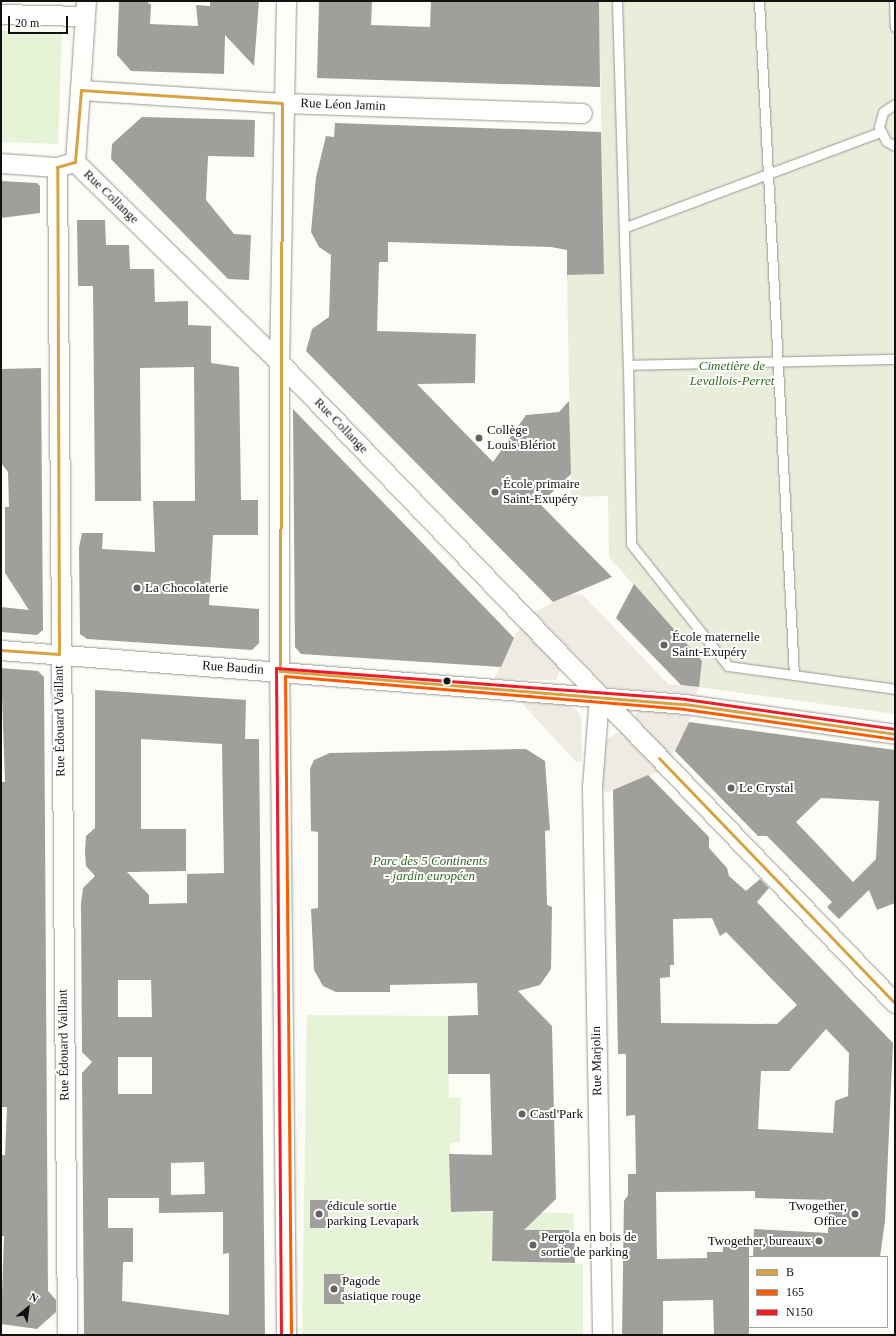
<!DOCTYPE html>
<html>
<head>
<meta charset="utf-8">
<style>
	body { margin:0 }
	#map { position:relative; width:896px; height:1336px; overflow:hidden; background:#fdfcf7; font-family:Georgia,serif }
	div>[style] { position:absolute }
	.green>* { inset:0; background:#e7f3d7; transform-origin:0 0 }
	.cemetery>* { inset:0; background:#e9eedb }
	.plaza>* { inset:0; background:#edebe2 }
	.building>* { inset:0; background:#a19f9c; transform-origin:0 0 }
	.roads { filter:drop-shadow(0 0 1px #979795) drop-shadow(0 0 1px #979795) }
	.service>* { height:9px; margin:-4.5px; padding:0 4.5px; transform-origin:4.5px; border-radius:4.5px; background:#fffffe }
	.minor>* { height:19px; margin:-9.5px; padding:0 9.5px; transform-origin:9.5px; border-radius:9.5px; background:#fffffe }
	.bus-1>* { height:3px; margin:-1.5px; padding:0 1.5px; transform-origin:1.5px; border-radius:1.5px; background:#d6a342 }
	.bus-2>* { height:3px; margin:-1.5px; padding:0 1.5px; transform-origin:1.5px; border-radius:1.5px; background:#ff5a00 }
	.bus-3>* { height:3px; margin:-1.5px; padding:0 1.5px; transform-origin:1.5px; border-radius:1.5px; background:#ed1c29 }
	.dots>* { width:11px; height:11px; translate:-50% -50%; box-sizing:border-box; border:2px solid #fff; border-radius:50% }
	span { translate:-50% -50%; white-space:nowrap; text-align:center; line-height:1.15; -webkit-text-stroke:4px #fff; paint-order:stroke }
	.street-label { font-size:13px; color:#111 }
	.park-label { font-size:13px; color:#2f6b1f; font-style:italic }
	.poi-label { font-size:13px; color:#111 }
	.left { translate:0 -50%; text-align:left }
	.right { translate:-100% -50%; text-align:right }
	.frame { position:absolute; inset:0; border:2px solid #111; pointer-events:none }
	.legend { position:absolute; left:748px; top:1256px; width:140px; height:72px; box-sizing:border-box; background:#fff; border:1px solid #a0a0a0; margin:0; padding:5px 7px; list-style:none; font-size:12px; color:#111 }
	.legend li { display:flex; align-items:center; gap:8px; height:20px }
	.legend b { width:20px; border:1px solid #a0a0a0 }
	.north { position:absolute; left:8px; top:1288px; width:40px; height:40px; -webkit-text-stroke:3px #fff; paint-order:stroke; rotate:29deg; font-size:11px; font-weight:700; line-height:16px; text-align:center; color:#111 }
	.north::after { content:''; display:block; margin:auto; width:14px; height:18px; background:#111; clip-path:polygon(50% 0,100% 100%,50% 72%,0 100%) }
	.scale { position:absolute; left:8px; top:16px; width:60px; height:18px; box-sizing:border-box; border:2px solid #111; border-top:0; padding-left:5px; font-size:12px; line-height:14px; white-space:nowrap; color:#111; -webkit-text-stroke:3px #fff; paint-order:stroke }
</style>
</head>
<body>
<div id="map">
	<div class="green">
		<div style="left:1px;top:31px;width:61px;height:111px;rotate:2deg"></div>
		<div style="clip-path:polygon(307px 1015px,448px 1016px,449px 1097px,461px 1098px,460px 1142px,450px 1143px,451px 1212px,573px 1213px,574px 1230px,493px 1230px,492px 1261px,583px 1264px,583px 1335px,302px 1335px)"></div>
	</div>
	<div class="cemetery">
		<div style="clip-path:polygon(599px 1px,895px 1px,895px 714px,699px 687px,702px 661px,609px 557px,608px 496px,571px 497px,567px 275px,604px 274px)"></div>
	</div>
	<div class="plaza">
		<div style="clip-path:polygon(572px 593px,583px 595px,668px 684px,699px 687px,696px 694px,606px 687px,534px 612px)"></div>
		<div style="clip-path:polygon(521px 625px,561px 669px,556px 680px,494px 679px)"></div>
		<div style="clip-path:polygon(520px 701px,559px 701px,576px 709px,581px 718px,582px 762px,576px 762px)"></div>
		<div style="clip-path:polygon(637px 710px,690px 712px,689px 722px,675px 751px,667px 758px,634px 720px)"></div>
		<div style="clip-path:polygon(621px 731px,665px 769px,606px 793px,601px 786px,603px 741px)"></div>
	</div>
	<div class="building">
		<div style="clip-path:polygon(119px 1px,146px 1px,151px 5px,150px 24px,198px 26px,196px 5px,210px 6px,210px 1px,259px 1px,254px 66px,225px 35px,224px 74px,131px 71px,117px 55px)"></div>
		<div style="clip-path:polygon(319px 1px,372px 1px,371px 25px,430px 27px,431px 1px,599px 1px,600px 87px,317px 78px)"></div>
		<div style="clip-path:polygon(142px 117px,255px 120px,254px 157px,208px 156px,206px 200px,234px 234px,251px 235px,249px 280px,228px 279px,111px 159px,112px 144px)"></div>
		<div style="clip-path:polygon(335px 123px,601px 132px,604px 274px,567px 275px,567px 250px,551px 247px,388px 242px,388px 262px,379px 262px,377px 331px,476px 334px,475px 383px,417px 384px,493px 462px,526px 415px,559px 412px,569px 401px,571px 474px,540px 504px,612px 577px,553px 602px,306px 351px,312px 329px,329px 317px,331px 255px,319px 247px,311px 232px,316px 177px,326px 136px,334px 137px)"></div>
		<div style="clip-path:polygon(1px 181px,37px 183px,40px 186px,40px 213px,1px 218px)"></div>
		<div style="clip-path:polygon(77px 220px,105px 220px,106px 245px,129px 245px,130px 269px,154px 269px,155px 302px,188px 301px,188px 325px,211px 326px,211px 363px,239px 367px,241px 500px,258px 500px,258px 535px,213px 535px,209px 605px,259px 609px,259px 643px,252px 650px,87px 639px,80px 634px,79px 548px,82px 533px,103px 533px,102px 549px,155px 552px,153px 501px,195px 501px,194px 367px,140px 368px,141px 501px,95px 501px,93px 286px,78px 286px)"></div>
		<div style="clip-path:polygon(41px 368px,43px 630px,37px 635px,1px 632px,1px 607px,29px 610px,5px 573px,5px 507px,9px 507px,8px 472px,1px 463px,1px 369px)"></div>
		<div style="clip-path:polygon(293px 409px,514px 638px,501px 667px,301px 654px,295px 647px)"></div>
		<div style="clip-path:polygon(634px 584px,702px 661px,699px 687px,681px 685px,616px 618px)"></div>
		<div style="clip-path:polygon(1px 668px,38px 671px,44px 677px,48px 1291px,56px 1300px,56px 1312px,37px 1329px,1px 1324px,4px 1236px,1px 1236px,1px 1155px,5px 1155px,7px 1107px,1px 1107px,1px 782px,5px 782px)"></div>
		<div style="clip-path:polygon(evenodd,95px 690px,246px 700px,245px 739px,259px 739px,265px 1335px,84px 1335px,82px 1073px,92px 1062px,82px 1052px,81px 904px,83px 888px,95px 876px,86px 866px,85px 852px,86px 836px,95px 828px,95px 690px,141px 739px,222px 744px,224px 873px,187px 874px,187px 903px,149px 904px,149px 895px,127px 872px,186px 871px,186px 829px,141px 829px,141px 739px,95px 690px,118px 980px,151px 980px,152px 1017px,118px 1017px,118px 980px,95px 690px,118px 1057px,152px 1057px,152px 1094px,118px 1094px,118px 1057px,95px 690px,204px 1162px,205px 1194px,171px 1195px,171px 1163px,204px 1162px,95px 690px,108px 1198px,159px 1198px,159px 1213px,223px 1212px,223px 1254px,229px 1253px,229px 1315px,122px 1301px,123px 1262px,133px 1262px,133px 1228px,108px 1228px,108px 1198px)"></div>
		<div style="clip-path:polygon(evenodd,689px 722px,895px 750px,895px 903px,877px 910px,869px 890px,839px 919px,827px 907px,832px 902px,767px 836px,758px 836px,675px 751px,689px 722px,821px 798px,879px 801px,876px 859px,853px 882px,796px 822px,821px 798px)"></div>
		<div style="clip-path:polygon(526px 749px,545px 761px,550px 830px,545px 831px,547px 905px,552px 907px,551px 969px,540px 985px,518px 991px,552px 1026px,556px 1199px,524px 1230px,574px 1230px,575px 1263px,492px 1261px,493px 1211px,451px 1212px,449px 1154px,492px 1155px,490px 1074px,448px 1074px,448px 1016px,478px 1015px,477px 983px,390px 985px,390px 992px,336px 992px,323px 986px,314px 970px,311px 909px,318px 908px,318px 832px,311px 831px,310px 769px,314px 760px,330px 753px)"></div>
		<div style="clip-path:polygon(evenodd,648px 775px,709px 837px,709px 848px,727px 868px,729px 876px,746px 891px,760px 879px,769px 888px,757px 902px,893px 1043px,885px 1221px,880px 1257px,753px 1257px,754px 1229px,828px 1233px,829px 1200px,755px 1198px,755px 1191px,656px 1192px,657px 1259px,707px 1258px,707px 1252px,723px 1252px,723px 1247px,749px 1246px,749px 1335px,714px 1335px,713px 1300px,663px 1301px,663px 1335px,622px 1335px,624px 1201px,628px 1195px,628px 1174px,636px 1174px,635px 1115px,626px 1116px,626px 1054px,618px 1054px,613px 790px,648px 775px,712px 918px,720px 936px,726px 932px,797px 1005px,777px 1024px,661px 1023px,660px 978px,670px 977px,670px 965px,674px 965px,673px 919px,712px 918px,648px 775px,826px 1029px,849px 1053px,848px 1096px,835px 1101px,833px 1133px,758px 1129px,761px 1071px,789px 1071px,826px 1029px)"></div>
		<div style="left:328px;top:1200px;width:28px;height:18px;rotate:90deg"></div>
		<div style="left:324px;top:1274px;width:20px;height:30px"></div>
	</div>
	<div class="roads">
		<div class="service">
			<div style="left:617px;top:1px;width:364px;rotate:88.3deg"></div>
			<div style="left:628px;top:365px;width:267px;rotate:-1.3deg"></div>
			<div style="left:759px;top:1px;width:675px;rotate:87.03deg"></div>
			<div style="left:894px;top:1px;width:26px;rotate:88deg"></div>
			<div style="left:895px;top:104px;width:14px;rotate:146deg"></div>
			<div style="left:883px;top:112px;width:16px;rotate:105deg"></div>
			<div style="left:879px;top:127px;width:16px;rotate:63deg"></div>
			<div style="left:886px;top:141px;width:10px;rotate:29deg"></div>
			<div style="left:626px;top:227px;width:271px;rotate:-20.5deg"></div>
			<div style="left:628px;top:365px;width:179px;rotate:89deg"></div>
			<div style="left:631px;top:544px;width:156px;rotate:51.5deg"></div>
			<div style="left:728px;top:666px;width:169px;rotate:7.8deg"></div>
		</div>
		<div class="minor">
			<div style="left:286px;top:1px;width:361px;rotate:91.1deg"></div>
			<div style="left:279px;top:362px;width:289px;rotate:90deg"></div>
			<div style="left:279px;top:651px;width:684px;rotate:89.41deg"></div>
			<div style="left:1px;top:14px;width:84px;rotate:1.4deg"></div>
			<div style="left:81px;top:90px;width:201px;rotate:3.7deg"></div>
			<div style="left:282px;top:103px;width:300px;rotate:1.9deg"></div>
			<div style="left:75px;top:162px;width:286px;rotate:44.4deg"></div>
			<div style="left:279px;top:362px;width:889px;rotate:46.14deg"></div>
			<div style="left:75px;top:162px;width:161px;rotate:-86.1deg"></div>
			<div style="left:1px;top:163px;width:56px;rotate:4.1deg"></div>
			<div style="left:1px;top:650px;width:686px;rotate:4.51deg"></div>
			<div style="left:685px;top:704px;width:212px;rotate:8.1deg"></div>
			<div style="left:599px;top:696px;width:91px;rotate:94.4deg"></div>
			<div style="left:592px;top:787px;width:548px;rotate:88.95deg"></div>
			<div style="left:67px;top:1335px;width:1168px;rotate:-90.49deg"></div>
			<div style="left:57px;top:167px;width:19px;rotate:-16deg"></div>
		</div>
	</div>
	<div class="bus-1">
		<div style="left:1px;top:650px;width:58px;rotate:3.9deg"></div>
		<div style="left:59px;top:654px;width:487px;rotate:-90.2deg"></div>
		<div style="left:57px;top:167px;width:19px;rotate:-16deg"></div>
		<div style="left:75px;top:162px;width:72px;rotate:-85.2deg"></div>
		<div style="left:81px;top:90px;width:201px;rotate:3.7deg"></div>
		<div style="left:282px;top:103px;width:568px;rotate:90.2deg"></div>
		<div style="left:280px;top:671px;width:406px;rotate:4.7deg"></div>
		<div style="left:685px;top:704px;width:212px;rotate:8.1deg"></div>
		<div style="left:659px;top:758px;width:340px;rotate:46.1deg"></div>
	</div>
	<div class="bus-2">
		<div style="left:291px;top:1335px;width:659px;rotate:-90.52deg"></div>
		<div style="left:285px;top:676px;width:400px;rotate:4.7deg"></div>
		<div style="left:684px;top:709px;width:212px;rotate:8.1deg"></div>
	</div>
	<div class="bus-3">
		<div style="left:281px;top:1335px;width:667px;rotate:-90.43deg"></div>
		<div style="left:276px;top:668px;width:410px;rotate:4.3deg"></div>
		<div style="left:685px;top:699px;width:212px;rotate:8.1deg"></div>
	</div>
	<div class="dots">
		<div style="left:479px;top:438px;background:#646362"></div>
		<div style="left:495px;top:492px;background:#646362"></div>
		<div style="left:137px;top:588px;background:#646362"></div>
		<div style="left:664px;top:645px;background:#646362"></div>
		<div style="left:447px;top:681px;background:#111"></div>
		<div style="left:731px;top:788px;background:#646362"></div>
		<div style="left:522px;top:1114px;background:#646362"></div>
		<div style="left:319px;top:1214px;background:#646362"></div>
		<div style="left:855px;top:1214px;background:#646362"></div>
		<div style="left:819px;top:1241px;background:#646362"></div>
		<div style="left:533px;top:1245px;background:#646362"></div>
		<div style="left:334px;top:1289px;background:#646362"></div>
	</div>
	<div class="street-label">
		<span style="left:343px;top:105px;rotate:2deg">Rue Léon Jamin</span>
		<span style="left:111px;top:197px;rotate:44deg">Rue Collange</span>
		<span style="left:341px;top:426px;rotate:46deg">Rue Collange</span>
		<span style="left:233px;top:668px;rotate:4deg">Rue Baudin</span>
		<span style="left:60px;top:721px;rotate:-91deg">Rue Édouard Vaillant</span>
		<span style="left:64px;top:1045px;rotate:-91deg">Rue Édouard Vaillant</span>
		<span style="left:597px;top:1061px;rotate:-91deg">Rue Marjolin</span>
	</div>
	<div class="park-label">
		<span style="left:732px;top:374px">Cimetière de<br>Levallois-Perret</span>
		<span style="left:430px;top:869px">Parc des 5 Continents<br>- jardin européen</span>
	</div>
	<div class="poi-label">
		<span class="left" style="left:487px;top:438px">Collège<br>Louis Blériot</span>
		<span class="left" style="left:503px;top:492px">École primaire<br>Saint-Exupéry</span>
		<span class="left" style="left:145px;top:588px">La Chocolaterie</span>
		<span class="left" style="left:672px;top:645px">École maternelle<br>Saint-Exupéry</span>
		<span class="left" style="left:739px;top:788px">Le Crystal</span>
		<span class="left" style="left:530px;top:1114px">Castl'Park</span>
		<span class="left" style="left:327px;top:1214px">édicule sortie<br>parking Levapark</span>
		<span class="right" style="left:847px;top:1214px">Twogether,<br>Office</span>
		<span class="left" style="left:541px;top:1245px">Pergola en bois de<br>sortie de parking</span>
		<span class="right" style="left:811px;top:1241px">Twogether, bureaux</span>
		<span class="left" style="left:342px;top:1289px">Pagode<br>asiatique rouge</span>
	</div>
	<div class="frame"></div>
	<ul class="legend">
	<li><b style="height:5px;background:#d6a342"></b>B</li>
	<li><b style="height:5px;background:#ff5a00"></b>165</li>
	<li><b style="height:5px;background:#ed1c29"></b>N150</li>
	</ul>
	<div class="north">N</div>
	<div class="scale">20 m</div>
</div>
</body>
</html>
